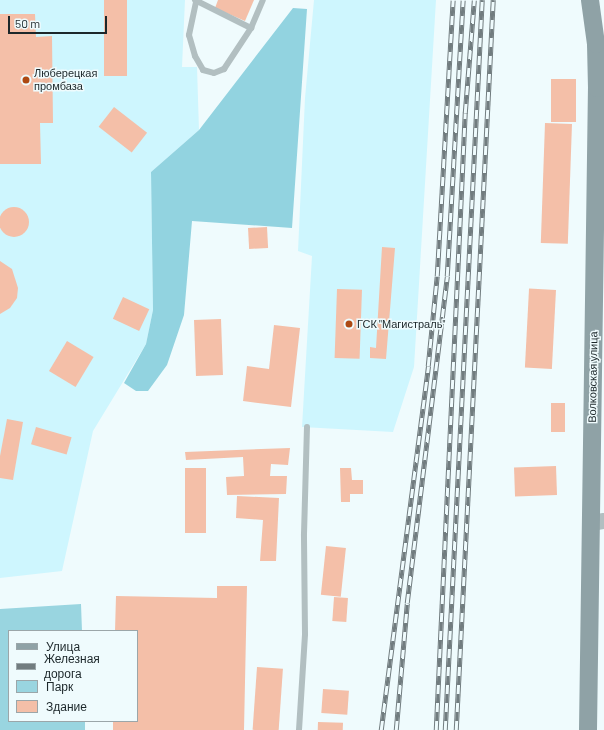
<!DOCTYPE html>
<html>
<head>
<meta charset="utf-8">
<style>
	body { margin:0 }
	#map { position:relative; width:604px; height:730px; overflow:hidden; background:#effbfd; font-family:Barlow,sans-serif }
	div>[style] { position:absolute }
	.built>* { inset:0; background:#cef6fe }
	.green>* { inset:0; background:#99d5e0 }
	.forest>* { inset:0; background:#92d3e0 }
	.building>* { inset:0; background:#f4bfa8; transform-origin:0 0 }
	.round { border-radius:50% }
	.service>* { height:6px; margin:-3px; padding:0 3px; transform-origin:3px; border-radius:3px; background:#b2bfc1 }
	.tertiary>* { height:16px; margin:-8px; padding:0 8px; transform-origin:8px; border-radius:8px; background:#b2bfc1 }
	.secondary>* { height:18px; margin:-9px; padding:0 9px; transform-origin:9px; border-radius:9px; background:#8fa2a6 }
	.rail>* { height:4.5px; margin-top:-2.25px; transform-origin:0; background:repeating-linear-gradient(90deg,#effbfd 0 9px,#717c7f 0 18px); box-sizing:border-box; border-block:1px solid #717c7f }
	.dots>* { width:11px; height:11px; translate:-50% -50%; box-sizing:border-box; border:2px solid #effbfd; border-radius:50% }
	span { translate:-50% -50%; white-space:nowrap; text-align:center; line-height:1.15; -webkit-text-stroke:3px #effbfd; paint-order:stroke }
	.poi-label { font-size:11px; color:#1c272a }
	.left { translate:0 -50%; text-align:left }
	.street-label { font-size:11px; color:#1c272a }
	.legend { position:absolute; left:8px; top:630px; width:130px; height:92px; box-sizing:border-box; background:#effbfd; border:1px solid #9ba6a9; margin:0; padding:5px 7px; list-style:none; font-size:12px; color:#1c272a }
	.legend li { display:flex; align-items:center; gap:8px; height:20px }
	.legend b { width:20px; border:1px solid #9ba6a9 }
	.scale { position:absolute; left:8px; top:16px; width:99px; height:18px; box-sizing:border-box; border:2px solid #1c272a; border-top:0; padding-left:5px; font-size:12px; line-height:14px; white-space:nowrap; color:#1c272a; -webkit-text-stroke:3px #effbfd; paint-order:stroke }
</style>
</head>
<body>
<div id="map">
	<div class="built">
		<div style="clip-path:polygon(0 0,185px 0,182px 67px,197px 67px,199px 130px,151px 172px,153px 310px,146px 344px,93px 431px,62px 571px,0 578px)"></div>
		<div style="clip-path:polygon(314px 0,436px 0,414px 367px,393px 432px,302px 427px,312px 256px,298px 251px,305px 98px)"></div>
	</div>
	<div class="green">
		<div style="clip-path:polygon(81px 604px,82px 631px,9px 631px,9px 721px,85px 721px,85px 730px,0 730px,0 609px)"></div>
	</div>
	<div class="forest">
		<div style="clip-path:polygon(293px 8px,307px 9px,292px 228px,192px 221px,184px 315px,167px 365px,148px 391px,136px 391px,124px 383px,146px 344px,153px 310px,151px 172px,199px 130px)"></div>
	</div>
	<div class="building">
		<div style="left:104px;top:0;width:23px;height:76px"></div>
		<div style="clip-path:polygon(218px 0,254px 0,245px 21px,215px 8px)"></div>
		<div style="clip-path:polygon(0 14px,35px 14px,36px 37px,52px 36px,53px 123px,40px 123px,41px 164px,0 164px)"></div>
		<div style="left:551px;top:79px;width:25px;height:43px"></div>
		<div style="left:114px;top:107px;width:42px;height:25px;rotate:38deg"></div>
		<div style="left:545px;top:123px;width:27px;height:120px;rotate:2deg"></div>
		<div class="round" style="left:-1px;top:207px;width:30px;height:30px"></div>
		<div style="left:267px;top:227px;width:21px;height:19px;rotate:87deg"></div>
		<div style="clip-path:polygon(382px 247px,395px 248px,386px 359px,370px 358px,370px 347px,376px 348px)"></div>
		<div style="clip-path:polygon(0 261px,12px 269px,18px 288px,17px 298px,10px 308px,0 314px)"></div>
		<div style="left:337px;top:289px;width:25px;height:69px;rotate:2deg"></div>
		<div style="left:556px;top:290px;width:79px;height:27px;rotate:93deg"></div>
		<div style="left:123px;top:297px;width:29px;height:24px;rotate:25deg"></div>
		<div style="left:221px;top:319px;width:56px;height:27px;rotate:88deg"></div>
		<div style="clip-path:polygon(274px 325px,300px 328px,291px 407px,243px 401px,247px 366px,269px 369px)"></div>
		<div style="left:67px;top:341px;width:31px;height:35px;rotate:31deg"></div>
		<div style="left:551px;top:403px;width:14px;height:29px"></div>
		<div style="clip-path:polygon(7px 419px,23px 422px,13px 480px,0 478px,0 456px)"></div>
		<div style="left:36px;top:427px;width:37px;height:18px;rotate:16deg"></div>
		<div style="clip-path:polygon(290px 448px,288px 465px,271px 464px,270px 476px,287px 476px,286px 494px,227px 495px,226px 477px,244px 476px,243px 457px,186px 460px,185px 452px)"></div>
		<div style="left:556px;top:466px;width:29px;height:42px;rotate:88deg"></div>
		<div style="left:185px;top:468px;width:21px;height:65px"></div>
		<div style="clip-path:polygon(340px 468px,351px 468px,352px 480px,363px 480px,363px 494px,350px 494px,350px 502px,341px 502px)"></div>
		<div style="clip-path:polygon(237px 496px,279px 498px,276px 561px,260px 561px,263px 520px,236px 518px)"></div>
		<div style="left:326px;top:546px;width:20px;height:49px;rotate:6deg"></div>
		<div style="clip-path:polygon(217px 586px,247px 586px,244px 730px,113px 730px,113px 721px,137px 721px,137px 631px,115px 631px,116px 596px,217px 598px)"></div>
		<div style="left:334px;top:597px;width:14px;height:24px;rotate:4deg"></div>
		<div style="left:257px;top:667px;width:26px;height:63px;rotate:4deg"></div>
		<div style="left:323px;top:689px;width:26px;height:24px;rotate:4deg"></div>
		<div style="left:318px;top:722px;width:25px;height:8px;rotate:2deg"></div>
	</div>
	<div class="service">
		<div style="left:195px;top:0;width:63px;rotate:26.6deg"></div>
		<div style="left:251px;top:28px;width:30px;rotate:-67deg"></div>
		<div style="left:196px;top:2px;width:34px;rotate:102deg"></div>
		<div style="left:189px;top:35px;width:22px;rotate:74deg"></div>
		<div style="left:195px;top:56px;width:16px;rotate:60deg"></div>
		<div style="left:203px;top:70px;width:11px;rotate:15deg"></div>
		<div style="left:214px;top:73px;width:11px;rotate:-22deg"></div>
		<div style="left:224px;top:69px;width:49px;rotate:-56.6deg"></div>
		<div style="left:299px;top:730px;width:96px;rotate:-86.4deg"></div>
		<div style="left:305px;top:634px;width:100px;rotate:-90.6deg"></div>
		<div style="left:304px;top:534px;width:107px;rotate:-88.4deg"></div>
	</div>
	<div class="tertiary">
		<div style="left:591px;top:523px;width:13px;rotate:-9deg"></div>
	</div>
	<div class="secondary">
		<div style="left:588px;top:730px;width:642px;rotate:-89.2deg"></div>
		<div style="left:597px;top:88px;width:44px;rotate:-91.3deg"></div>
		<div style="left:596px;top:44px;width:44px;rotate:-97.8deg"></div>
	</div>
	<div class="rail">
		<div style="left:381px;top:730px;width:367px;rotate:-82.6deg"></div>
		<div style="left:428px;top:366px;width:90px;rotate:-84.3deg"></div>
		<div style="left:437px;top:276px;width:276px;rotate:-86.7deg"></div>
		<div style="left:396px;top:730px;width:127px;rotate:-85deg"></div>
		<div style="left:407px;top:603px;width:329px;rotate:-83deg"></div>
		<div style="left:447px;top:276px;width:276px;rotate:-86.7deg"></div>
		<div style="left:436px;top:730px;width:618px;rotate:-87.31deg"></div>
		<div style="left:465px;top:113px;width:113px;rotate:-85.4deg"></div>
		<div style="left:445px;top:730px;width:731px;rotate:-87.1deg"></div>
		<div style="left:456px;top:730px;width:731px;rotate:-87.1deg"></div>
	</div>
	<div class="dots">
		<div style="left:26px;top:80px;background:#ad4913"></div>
		<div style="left:349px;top:324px;background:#ad4913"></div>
	</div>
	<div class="poi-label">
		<span class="left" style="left:34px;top:80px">Люберецкая<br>промбаза</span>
		<span class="left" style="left:357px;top:324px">ГСК "Магистраль"</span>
	</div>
	<div class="street-label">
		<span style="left:593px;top:377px;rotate:-89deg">Волковская улица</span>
	</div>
	<ul class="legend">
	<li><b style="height:5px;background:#8fa2a6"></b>Улица</li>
	<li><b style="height:5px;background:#717c7f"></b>Железная дорога</li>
	<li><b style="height:11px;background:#99d5e0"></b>Парк</li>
	<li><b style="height:11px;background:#f4bfa8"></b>Здание</li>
	</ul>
	<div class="scale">50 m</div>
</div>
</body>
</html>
